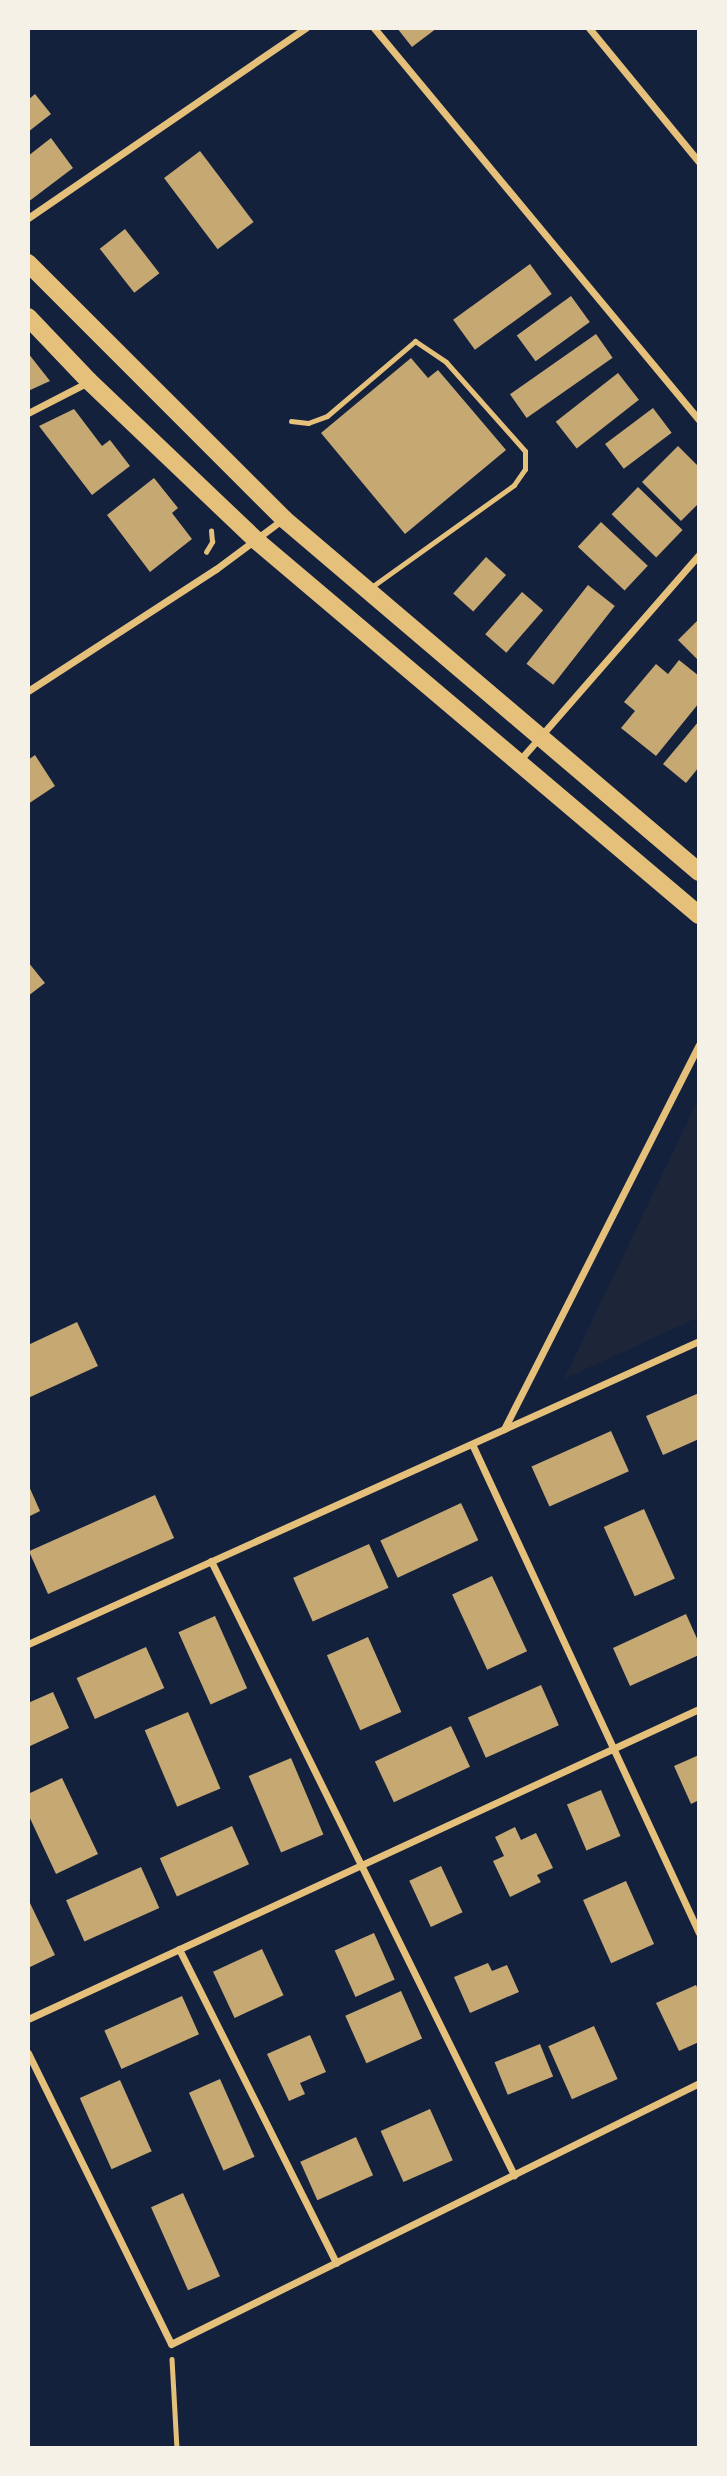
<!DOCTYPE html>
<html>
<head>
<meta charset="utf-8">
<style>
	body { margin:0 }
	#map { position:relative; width:727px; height:2476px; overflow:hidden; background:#14213d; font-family:"Titillium Web",sans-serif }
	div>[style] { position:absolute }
	.green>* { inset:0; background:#1d2539 }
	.building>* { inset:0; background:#c6a872; transform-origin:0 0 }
	.path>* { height:4.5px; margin:-2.25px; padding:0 2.25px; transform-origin:2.25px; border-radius:2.25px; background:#e5c07b }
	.service>* { height:5px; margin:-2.5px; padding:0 2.5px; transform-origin:2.5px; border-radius:2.5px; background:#e5c07b }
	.minor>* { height:7px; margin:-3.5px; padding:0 3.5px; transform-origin:3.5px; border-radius:3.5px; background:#e5c07b }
	.primary>* { height:18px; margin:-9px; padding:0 9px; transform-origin:9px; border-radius:9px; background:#e5c07b }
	span { translate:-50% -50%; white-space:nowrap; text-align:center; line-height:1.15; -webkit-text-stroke:6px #f6f1e7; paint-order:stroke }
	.frame { position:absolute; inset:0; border:30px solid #f6f1e7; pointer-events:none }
</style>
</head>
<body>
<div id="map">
	<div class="green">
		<div style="clip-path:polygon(699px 1098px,699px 1317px,564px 1379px)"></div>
	</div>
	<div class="building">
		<div style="clip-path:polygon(397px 28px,437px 28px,412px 47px)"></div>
		<div style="clip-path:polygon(35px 94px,51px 114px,28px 132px,28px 100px)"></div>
		<div style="clip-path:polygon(51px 138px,73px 168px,28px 202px,28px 156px)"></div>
		<div style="left:200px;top:151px;width:89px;height:45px;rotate:53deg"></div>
		<div style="left:125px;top:229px;width:56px;height:32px;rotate:52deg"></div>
		<div style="left:530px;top:264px;width:37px;height:95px;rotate:54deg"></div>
		<div style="left:571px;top:296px;width:32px;height:67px;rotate:54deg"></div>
		<div style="left:596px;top:334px;width:29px;height:105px;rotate:55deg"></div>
		<div style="clip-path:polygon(28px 353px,50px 381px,28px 391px)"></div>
		<div style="clip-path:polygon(411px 358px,428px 378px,438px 370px,506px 450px,405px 534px,321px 433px)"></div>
		<div style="left:618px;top:373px;width:34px;height:79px;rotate:52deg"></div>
		<div style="left:653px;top:408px;width:31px;height:60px;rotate:53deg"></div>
		<div style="clip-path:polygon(74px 409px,102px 446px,110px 440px,130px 466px,92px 495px,39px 426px)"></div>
		<div style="clip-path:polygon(678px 446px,699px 467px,699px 503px,681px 521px,642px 482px)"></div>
		<div style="clip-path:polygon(154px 478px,178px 508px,172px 513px,192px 539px,150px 572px,107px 515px)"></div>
		<div style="left:638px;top:487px;width:62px;height:38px;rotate:44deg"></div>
		<div style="left:601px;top:522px;width:64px;height:34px;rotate:43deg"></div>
		<div style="left:486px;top:557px;width:27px;height:49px;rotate:42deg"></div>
		<div style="left:588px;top:585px;width:34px;height:100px;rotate:38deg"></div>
		<div style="left:522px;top:592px;width:28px;height:56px;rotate:41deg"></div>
		<div style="clip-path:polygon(699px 619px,699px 661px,678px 640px)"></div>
		<div style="clip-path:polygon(679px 660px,699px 676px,699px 703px,656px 756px,621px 728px,635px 711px,624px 702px,656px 664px,668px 674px)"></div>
		<div style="clip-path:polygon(699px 721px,699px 767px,686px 783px,663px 764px)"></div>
		<div style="clip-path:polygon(35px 755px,55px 786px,28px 804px,28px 760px)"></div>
		<div style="clip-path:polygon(28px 962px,45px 983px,28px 996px)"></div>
		<div style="clip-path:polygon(77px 1322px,98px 1366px,28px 1398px,28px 1345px)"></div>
		<div style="clip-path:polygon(699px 1393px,699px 1439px,663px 1455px,646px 1416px)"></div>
		<div style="left:611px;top:1431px;width:44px;height:87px;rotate:66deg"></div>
		<div style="clip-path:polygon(28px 1484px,40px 1511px,28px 1517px)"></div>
		<div style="left:155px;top:1495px;width:47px;height:138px;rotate:66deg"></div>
		<div style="left:461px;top:1503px;width:41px;height:89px;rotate:65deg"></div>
		<div style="left:644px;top:1509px;width:76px;height:44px;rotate:66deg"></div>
		<div style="left:369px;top:1544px;width:48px;height:83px;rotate:66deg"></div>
		<div style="left:492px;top:1576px;width:83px;height:44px;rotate:65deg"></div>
		<div style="clip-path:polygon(686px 1614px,699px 1643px,699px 1655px,630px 1686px,613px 1648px)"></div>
		<div style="left:215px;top:1616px;width:79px;height:40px;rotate:66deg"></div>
		<div style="left:368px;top:1637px;width:82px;height:45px;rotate:66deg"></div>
		<div style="left:146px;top:1647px;width:45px;height:76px;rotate:66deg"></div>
		<div style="left:541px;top:1685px;width:44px;height:80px;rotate:66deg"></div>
		<div style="clip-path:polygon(53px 1692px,69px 1728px,28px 1747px,28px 1703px)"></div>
		<div style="left:188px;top:1712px;width:83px;height:47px;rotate:67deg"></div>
		<div style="left:451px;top:1726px;width:45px;height:84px;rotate:65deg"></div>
		<div style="clip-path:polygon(699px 1755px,699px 1800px,691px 1804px,674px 1766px)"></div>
		<div style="left:291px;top:1758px;width:83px;height:46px;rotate:67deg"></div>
		<div style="clip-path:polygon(62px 1778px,98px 1854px,56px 1874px,28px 1814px,28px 1794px)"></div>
		<div style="left:601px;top:1790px;width:50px;height:37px;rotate:67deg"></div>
		<div style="left:232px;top:1826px;width:42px;height:79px;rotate:66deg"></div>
		<div style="clip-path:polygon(515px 1827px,521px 1840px,536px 1833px,553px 1868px,537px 1875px,541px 1882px,510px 1897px,493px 1861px,504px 1856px,495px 1837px)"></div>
		<div style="left:441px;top:1866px;width:51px;height:35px;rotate:65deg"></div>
		<div style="left:141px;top:1867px;width:45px;height:82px;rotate:66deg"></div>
		<div style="left:626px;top:1881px;width:69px;height:47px;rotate:66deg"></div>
		<div style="clip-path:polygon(28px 1899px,55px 1955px,28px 1968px)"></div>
		<div style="left:374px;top:1933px;width:51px;height:43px;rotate:66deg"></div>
		<div style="left:262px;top:1949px;width:51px;height:54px;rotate:65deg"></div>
		<div style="clip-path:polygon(488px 1963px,492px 1971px,507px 1965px,519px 1992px,470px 2013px,454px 1977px)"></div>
		<div style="clip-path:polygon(696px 1985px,699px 1991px,699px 2042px,679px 2051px,656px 2003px)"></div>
		<div style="left:401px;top:1991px;width:52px;height:61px;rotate:66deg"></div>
		<div style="left:182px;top:1996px;width:42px;height:85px;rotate:66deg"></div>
		<div style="left:594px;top:2026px;width:58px;height:50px;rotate:66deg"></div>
		<div style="clip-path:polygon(310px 2035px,326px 2072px,300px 2083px,305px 2094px,289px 2101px,267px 2054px)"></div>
		<div style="left:540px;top:2044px;width:35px;height:49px;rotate:68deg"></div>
		<div style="left:220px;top:2079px;width:85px;height:34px;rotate:66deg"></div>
		<div style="left:120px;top:2080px;width:78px;height:44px;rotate:66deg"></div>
		<div style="left:430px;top:2109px;width:56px;height:54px;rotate:66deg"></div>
		<div style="left:356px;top:2137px;width:42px;height:61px;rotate:66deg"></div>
		<div style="left:183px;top:2193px;width:91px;height:35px;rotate:66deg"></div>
	</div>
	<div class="path">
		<div style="left:206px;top:552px;width:12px;rotate:-59deg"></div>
		<div style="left:212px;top:542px;width:11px;rotate:-95deg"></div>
		<div style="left:172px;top:2359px;width:89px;rotate:86.8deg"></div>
	</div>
	<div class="service">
		<div style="left:291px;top:421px;width:17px;rotate:7deg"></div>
		<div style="left:308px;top:423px;width:20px;rotate:-20deg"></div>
		<div style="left:327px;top:416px;width:116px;rotate:-40.4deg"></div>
		<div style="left:415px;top:341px;width:37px;rotate:34deg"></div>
		<div style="left:446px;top:362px;width:119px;rotate:48.4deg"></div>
		<div style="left:525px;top:451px;width:18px;rotate:90deg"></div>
		<div style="left:525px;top:469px;width:19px;rotate:125deg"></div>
		<div style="left:514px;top:485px;width:177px;rotate:144.4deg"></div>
	</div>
	<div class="minor">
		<div style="left:374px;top:28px;width:509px;rotate:50.34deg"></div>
		<div style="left:589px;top:28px;width:173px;rotate:50.6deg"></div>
		<div style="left:28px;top:218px;width:337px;rotate:-34.4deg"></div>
		<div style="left:28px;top:413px;width:68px;rotate:-27.3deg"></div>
		<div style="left:28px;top:691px;width:224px;rotate:-33deg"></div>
		<div style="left:216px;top:569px;width:84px;rotate:-36.7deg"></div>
		<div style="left:519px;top:761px;width:274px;rotate:-48.9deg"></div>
		<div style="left:504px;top:1429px;width:431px;rotate:-63.1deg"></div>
		<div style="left:472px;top:1444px;width:539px;rotate:65.1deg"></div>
		<div style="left:211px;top:1561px;width:685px;rotate:63.73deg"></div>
		<div style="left:28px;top:1644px;width:736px;rotate:-24.3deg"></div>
		<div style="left:179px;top:1949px;width:351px;rotate:63.4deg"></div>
		<div style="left:28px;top:2019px;width:739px;rotate:-24.8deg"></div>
		<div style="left:28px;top:2053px;width:324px;rotate:63.8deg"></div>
		<div style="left:171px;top:2344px;width:589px;rotate:-26.3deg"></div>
	</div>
	<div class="primary">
		<div style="left:28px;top:263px;width:362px;rotate:45deg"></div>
		<div style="left:284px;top:519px;width:545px;rotate:40.38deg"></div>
		<div style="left:28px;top:317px;width:88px;rotate:46.4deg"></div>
		<div style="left:89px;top:381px;width:232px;rotate:43.6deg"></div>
		<div style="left:257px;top:541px;width:579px;rotate:40.24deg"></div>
	</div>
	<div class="frame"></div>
</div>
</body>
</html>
